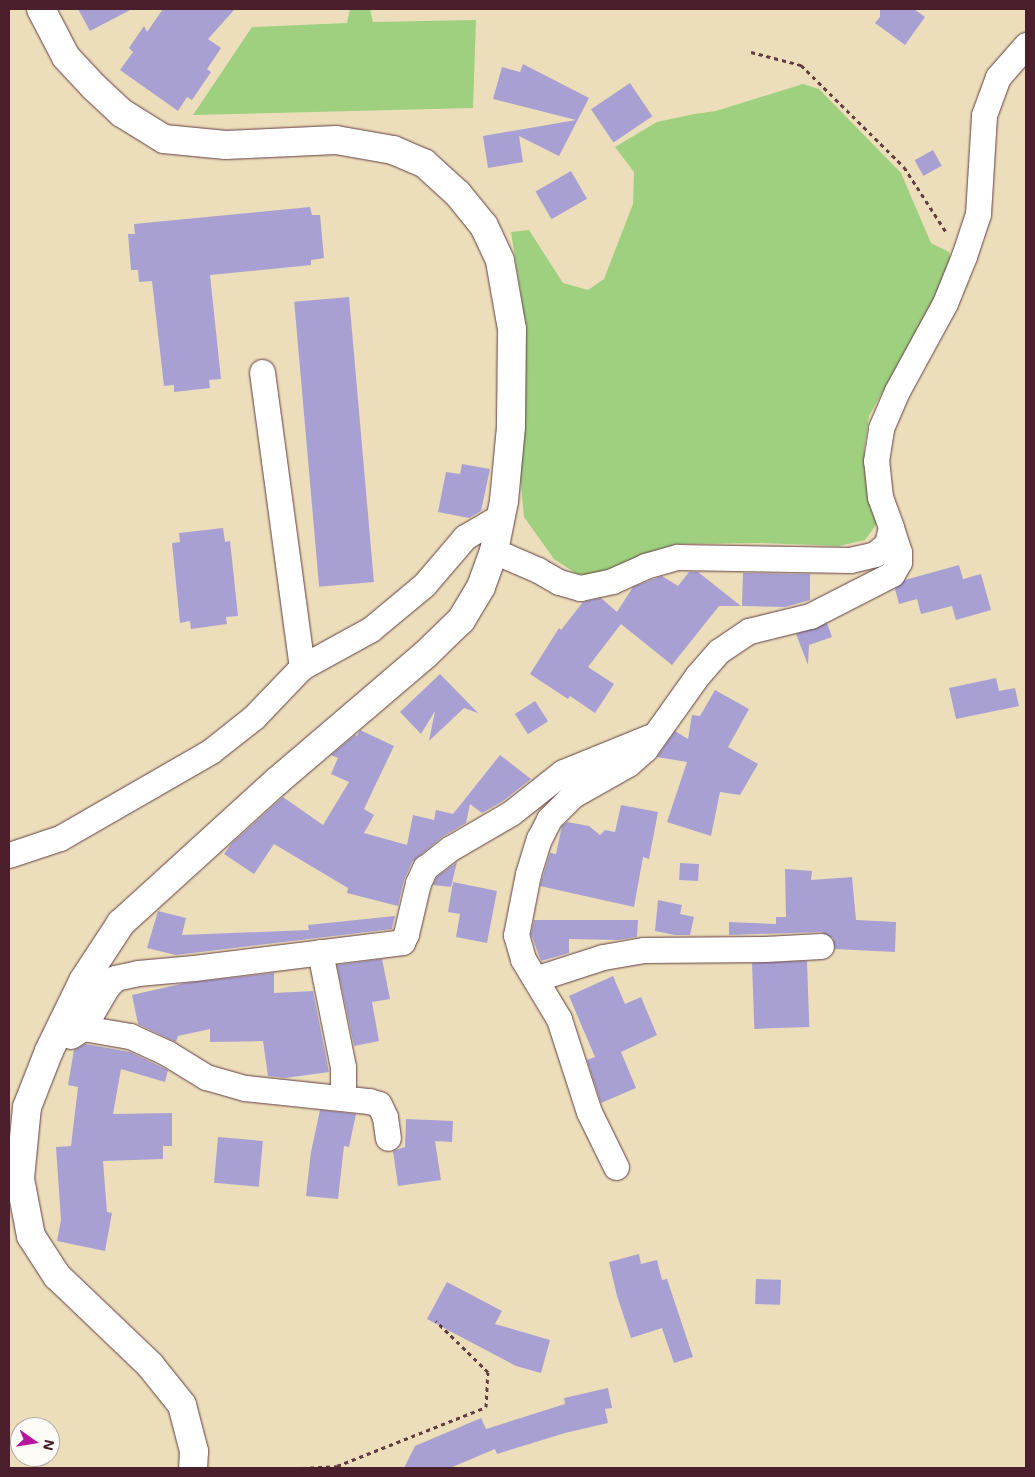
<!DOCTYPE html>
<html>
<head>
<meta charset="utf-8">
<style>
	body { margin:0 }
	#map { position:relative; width:1035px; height:1477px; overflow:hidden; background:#ecdebb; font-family:Mali,sans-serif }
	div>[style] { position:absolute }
	.green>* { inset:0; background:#9ed080 }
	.building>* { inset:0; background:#a8a0d3; transform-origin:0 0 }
	.path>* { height:3px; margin-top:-1.5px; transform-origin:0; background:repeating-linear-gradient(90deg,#623c41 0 4px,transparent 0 8px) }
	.roads { filter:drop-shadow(0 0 1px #623c41) drop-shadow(0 0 1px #623c41) }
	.minor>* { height:25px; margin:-12.5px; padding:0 12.5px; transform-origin:12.5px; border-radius:12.5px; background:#fff }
	.major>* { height:28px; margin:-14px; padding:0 14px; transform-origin:14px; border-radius:14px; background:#fff }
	span { translate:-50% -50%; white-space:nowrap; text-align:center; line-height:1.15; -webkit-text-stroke:5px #fdfcf7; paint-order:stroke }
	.frame { position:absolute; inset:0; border:10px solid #4a1f2b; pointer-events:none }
	.north { position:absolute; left:10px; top:1417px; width:50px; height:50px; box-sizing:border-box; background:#fdfcf7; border:1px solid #b5a4a5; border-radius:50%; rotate:103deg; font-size:14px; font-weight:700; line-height:20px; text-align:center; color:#4a1f2b }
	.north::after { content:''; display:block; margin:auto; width:18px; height:22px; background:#b5179e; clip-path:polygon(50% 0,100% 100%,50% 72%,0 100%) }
</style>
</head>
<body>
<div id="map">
	<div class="green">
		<div style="clip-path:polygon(350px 9px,370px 9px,373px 22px,476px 20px,473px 108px,193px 115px,252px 27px,347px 23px)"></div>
		<div style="clip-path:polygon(803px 84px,819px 89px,901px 173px,931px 243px,949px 252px,952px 269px,869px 416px,864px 450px,878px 522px,865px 540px,839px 546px,761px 543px,676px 544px,630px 561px,600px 576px,577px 574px,554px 559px,524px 517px,520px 474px,522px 300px,511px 232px,529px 230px,563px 283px,588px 290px,604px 279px,633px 204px,634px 172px,615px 147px,657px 122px,694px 114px,716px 111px)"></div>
	</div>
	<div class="building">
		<div style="clip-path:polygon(78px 9px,132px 9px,90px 31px)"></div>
		<div style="clip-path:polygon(163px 9px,235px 9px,208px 39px,221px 48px,207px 69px,211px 72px,192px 100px,187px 97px,178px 111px,120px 70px,133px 52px,129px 48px,144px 26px,147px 32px)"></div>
		<div style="clip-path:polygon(880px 9px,914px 9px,925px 17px,905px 45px,875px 23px,880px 17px)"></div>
		<div style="clip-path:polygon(523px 64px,589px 98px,559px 156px,519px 136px,523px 162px,488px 168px,483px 136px,576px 120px,493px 99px,502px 67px,520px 72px)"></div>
		<div style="left:630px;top:83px;width:40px;height:47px;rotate:56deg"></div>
		<div style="left:933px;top:150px;width:18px;height:21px;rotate:61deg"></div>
		<div style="left:571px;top:171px;width:32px;height:41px;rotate:60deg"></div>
		<div style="clip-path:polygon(310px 207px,312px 215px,320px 215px,324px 258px,311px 260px,311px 265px,210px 275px,221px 379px,209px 380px,210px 388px,174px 392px,174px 385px,164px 386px,152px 281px,139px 282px,138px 270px,131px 270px,128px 234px,135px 234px,134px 224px)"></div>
		<div style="left:349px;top:297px;width:286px;height:55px;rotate:85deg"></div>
		<div style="clip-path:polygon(462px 464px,490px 469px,481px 511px,469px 518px,438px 512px,446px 472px,460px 474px)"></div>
		<div style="clip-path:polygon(223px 528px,225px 542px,230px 541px,238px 616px,226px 617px,227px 624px,191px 629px,190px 621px,180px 623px,172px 543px,180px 542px,179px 533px)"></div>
		<div style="clip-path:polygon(959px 565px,963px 579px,981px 574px,991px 610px,956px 620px,952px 606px,921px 614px,917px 599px,899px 604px,895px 589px,905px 580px)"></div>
		<div style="clip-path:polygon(689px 572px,698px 572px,741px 606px,719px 606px,672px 665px,621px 624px,588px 667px,614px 684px,595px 713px,570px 696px,568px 699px,530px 674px,559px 628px,561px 630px,583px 602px,601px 598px,617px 612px,633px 587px,662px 576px,678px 586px)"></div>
		<div style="clip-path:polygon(743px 573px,810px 574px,810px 600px,785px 607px,742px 606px)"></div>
		<div style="clip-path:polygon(827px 623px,832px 637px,809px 645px,808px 665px,796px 634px)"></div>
		<div style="clip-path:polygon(440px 674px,478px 713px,464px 708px,429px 741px,435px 711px,421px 734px,400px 712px)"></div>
		<div style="clip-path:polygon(996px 678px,999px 691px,1015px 688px,1019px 706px,956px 719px,949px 688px)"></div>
		<div style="clip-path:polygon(715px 690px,749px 709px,728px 747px,758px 764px,740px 795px,720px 792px,711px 836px,667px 822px,687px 762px,657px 757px,675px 731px,688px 739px,692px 715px,700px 716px)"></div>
		<div style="left:535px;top:701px;width:24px;height:24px;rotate:57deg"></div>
		<div style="clip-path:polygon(360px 730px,394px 746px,364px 809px,374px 815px,364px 833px,407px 845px,413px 815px,434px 820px,436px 810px,453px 814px,500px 755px,531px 779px,503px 801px,482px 813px,470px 804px,466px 823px,442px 837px,412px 862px,404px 880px,398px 906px,347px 893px,348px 888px,274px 844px,254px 874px,224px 854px,231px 844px,283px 797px,323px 825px,349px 782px,331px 774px,338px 758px,331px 755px,355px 735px,357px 736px)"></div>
		<div style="clip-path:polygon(621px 805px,658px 812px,649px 859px,643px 857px,634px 907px,540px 886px,550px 853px,556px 854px,562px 826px,567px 822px,589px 826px,600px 835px,605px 830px,615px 832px)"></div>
		<div style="clip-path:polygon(457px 862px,451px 887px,433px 885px,437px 877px)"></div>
		<div style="left:680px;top:863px;width:19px;height:17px;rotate:3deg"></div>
		<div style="clip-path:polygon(785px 869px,812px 871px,811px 880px,852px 877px,856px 920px,896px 922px,895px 952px,835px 949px,833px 938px,821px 932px,729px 935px,729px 922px,776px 924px,776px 917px,786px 917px)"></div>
		<div style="clip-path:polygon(453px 882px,497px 891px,487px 943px,456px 937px,460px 914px,448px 912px)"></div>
		<div style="clip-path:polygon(658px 900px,682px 905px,680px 914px,694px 917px,690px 935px,675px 935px,655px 931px)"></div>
		<div style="clip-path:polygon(158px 911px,186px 918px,182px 935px,309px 930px,308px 925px,395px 916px,392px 929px,176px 955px,147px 948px)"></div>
		<div style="clip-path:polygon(534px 920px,638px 920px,637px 937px,618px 940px,569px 939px,569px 953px,541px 961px,531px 934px)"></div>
		<div style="clip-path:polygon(382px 959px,390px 999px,372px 1002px,379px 1041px,354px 1046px,337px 965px)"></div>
		<div style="left:807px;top:961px;width:66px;height:55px;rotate:88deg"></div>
		<div style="clip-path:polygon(274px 973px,274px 993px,313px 991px,329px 1072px,285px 1078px,268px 1076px,263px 1041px,210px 1042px,210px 1029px,178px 1036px,176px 1042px,138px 1024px,132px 995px,185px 983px)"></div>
		<div style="clip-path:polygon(613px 976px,625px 1004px,641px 997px,657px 1035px,621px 1052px,636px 1088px,601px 1103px,587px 1060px,595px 1057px,569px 996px)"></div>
		<div style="clip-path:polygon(85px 1044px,130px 1052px,168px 1070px,165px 1082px,121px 1069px,113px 1114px,172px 1113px,172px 1146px,163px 1146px,163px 1159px,103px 1161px,107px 1212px,112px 1213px,105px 1251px,57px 1241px,61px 1220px,56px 1147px,71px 1146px,78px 1087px,68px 1085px,74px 1050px)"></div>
		<div style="clip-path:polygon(320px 1110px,356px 1114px,349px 1147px,344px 1146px,338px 1199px,306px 1196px,311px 1152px)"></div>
		<div style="clip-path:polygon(406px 1119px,453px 1121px,452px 1142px,435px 1141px,441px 1180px,398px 1186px,393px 1151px,405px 1147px)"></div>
		<div style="left:218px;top:1137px;width:45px;height:46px;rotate:5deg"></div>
		<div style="clip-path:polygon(639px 1254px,641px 1264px,657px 1260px,662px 1280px,667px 1279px,693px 1357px,674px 1363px,662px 1328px,631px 1338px,617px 1296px,609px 1262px)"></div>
		<div style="left:756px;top:1279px;width:25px;height:25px;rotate:2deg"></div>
		<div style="clip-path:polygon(447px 1282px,502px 1311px,495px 1324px,550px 1340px,541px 1373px,516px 1366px,427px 1319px)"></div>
		<div style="clip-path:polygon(608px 1388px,612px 1408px,605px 1409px,608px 1423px,565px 1433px,497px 1454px,495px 1449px,450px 1468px,404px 1468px,415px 1446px,481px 1418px,486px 1429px,565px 1404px,564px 1398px)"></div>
	</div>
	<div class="path">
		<div style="left:751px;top:52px;width:52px;rotate:14.6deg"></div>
		<div style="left:801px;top:65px;width:145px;rotate:44.7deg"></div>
		<div style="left:904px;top:167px;width:77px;rotate:57.1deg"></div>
		<div style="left:302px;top:1468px;width:35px;rotate:-3deg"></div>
		<div style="left:337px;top:1466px;width:160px;rotate:-21.6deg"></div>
		<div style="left:486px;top:1407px;width:35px;rotate:-87deg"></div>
		<div style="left:488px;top:1372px;width:73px;rotate:-135.6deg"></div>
	</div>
	<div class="roads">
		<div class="minor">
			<div style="left:262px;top:372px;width:298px;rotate:82.3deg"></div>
			<div style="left:494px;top:551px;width:48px;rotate:23.4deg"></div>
			<div style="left:538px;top:570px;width:24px;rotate:30deg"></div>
			<div style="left:559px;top:582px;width:22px;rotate:16deg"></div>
			<div style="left:580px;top:588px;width:33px;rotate:-12deg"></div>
			<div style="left:612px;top:581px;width:36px;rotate:-24deg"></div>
			<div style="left:645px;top:566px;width:33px;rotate:-16deg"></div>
			<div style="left:677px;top:557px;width:173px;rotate:1deg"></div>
			<div style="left:850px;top:560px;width:26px;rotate:-13deg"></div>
			<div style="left:875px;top:554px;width:16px;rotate:-40deg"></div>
			<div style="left:887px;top:544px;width:17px;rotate:-77deg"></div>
			<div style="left:891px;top:527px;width:32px;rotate:-110deg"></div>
			<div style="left:880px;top:497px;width:36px;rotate:-96deg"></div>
			<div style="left:876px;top:461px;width:33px;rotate:-81deg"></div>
			<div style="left:881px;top:428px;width:40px;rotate:-66.6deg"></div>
			<div style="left:897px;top:391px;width:100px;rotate:-61.4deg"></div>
			<div style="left:945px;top:303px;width:51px;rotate:-68deg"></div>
			<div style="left:964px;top:256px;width:44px;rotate:-71.6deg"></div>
			<div style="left:978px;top:214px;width:99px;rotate:-86.5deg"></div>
			<div style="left:984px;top:115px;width:40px;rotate:-69.8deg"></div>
			<div style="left:998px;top:77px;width:43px;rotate:-48.8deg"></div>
			<div style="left:9px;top:855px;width:54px;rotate:-18.4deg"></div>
			<div style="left:60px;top:838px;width:174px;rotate:-29.9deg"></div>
			<div style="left:211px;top:751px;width:55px;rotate:-38.3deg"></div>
			<div style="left:254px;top:717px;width:69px;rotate:-46.2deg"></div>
			<div style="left:302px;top:667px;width:79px;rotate:-28.8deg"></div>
			<div style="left:371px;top:629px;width:69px;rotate:-39.7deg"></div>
			<div style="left:424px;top:585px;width:63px;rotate:-49.5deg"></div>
			<div style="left:465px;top:537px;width:42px;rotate:-30.3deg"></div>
			<div style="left:320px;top:952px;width:117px;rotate:78.7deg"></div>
			<div style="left:343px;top:1067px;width:31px;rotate:90deg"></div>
			<div style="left:535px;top:979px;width:71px;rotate:-17.9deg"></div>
			<div style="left:603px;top:957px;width:42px;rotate:-9.7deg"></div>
			<div style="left:644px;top:950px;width:121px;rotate:-0.5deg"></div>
			<div style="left:765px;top:949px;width:56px;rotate:-3.1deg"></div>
			<div style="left:83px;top:1028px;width:48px;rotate:-59.7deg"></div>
			<div style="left:107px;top:987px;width:12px;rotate:-48deg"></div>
			<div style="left:115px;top:978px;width:24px;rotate:-12deg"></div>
			<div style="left:138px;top:973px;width:56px;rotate:-5.1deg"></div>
			<div style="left:194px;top:968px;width:210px;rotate:-7.1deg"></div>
			<div style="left:402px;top:942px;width:9px;rotate:-63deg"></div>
			<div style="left:406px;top:934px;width:52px;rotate:-76.8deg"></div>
			<div style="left:418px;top:883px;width:17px;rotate:-65deg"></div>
			<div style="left:425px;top:868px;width:33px;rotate:-38deg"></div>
			<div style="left:451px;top:848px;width:69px;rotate:-30.3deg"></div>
			<div style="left:511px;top:813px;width:66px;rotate:-38.3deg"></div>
			<div style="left:563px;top:772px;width:93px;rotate:-22.1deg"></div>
			<div style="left:71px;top:1036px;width:14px;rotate:-34deg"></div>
			<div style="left:83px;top:1028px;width:48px;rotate:9.7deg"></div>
			<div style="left:130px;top:1036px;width:41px;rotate:24.7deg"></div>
			<div style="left:167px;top:1053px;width:46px;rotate:31.6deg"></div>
			<div style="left:206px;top:1077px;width:41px;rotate:15.8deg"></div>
			<div style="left:245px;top:1088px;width:125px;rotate:6deg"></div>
			<div style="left:369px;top:1101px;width:10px;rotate:17deg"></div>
			<div style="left:379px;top:1104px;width:14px;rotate:65deg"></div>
			<div style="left:385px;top:1117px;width:21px;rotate:82deg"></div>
			<div style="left:616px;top:1167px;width:61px;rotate:-116.1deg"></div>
			<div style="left:589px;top:1112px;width:98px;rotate:-107.9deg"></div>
			<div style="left:559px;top:1019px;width:70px;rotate:-121deg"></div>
			<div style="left:523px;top:959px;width:25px;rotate:-106deg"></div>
			<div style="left:516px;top:935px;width:62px;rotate:-78.9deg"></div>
			<div style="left:528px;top:874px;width:37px;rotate:-73deg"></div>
			<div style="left:539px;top:839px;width:22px;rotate:-63deg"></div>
			<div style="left:549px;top:819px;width:34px;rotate:-45deg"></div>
			<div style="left:573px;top:795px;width:63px;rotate:-29.4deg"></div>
			<div style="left:628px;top:764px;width:23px;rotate:-41deg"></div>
			<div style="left:645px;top:749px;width:90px;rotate:-54.5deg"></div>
			<div style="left:697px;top:676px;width:33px;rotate:-49deg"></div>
			<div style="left:719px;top:651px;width:36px;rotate:-34deg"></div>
			<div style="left:749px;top:631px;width:63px;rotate:-13.8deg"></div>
			<div style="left:810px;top:616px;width:92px;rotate:-27.1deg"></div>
			<div style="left:892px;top:574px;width:14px;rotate:-60deg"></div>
			<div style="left:899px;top:562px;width:10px;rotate:-90deg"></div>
			<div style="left:899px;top:552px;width:26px;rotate:-108deg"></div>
		</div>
		<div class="major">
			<div style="left:41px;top:9px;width:54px;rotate:62.5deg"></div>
			<div style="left:66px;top:57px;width:41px;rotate:47deg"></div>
			<div style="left:94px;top:87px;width:38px;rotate:43deg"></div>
			<div style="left:122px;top:113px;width:49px;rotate:31.8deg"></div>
			<div style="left:164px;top:139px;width:62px;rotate:5.5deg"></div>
			<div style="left:226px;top:145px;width:110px;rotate:-2.6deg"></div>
			<div style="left:336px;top:140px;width:58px;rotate:10deg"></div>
			<div style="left:393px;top:150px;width:34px;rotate:23deg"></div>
			<div style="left:424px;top:163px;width:46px;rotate:42.4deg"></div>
			<div style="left:458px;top:194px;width:41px;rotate:50.9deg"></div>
			<div style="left:484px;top:226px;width:38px;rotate:65deg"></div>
			<div style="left:500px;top:261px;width:69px;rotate:80deg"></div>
			<div style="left:512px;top:329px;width:98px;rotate:90.6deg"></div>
			<div style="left:511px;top:427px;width:74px;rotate:95.4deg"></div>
			<div style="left:504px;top:501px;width:51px;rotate:101.3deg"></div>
			<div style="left:494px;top:551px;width:38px;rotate:110deg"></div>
			<div style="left:481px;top:587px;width:39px;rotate:121deg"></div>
			<div style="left:461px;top:620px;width:49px;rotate:135.8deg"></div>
			<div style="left:426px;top:654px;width:197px;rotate:139.5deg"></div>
			<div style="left:276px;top:782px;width:210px;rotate:137.7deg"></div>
			<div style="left:121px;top:923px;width:69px;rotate:123.2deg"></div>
			<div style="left:83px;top:981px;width:78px;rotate:115.9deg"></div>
			<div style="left:49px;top:1051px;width:60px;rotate:111.4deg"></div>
			<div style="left:27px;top:1107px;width:72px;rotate:95.6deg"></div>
			<div style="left:20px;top:1179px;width:58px;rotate:79.1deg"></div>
			<div style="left:31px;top:1236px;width:48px;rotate:57deg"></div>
			<div style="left:57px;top:1276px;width:129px;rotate:43.7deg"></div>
			<div style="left:150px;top:1365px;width:51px;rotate:51.3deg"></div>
			<div style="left:182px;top:1405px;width:48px;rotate:75.4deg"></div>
			<div style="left:194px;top:1451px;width:17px;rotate:93deg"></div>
		</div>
	</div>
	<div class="frame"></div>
	<div class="north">N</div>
</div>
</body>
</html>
